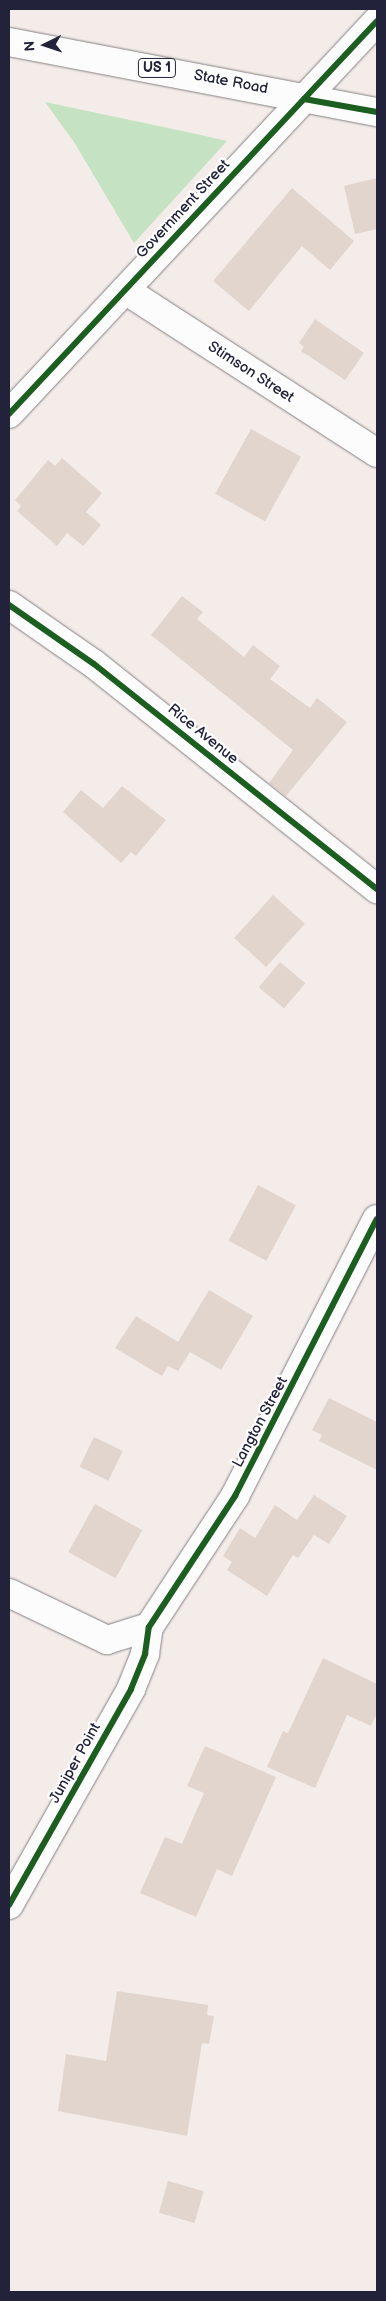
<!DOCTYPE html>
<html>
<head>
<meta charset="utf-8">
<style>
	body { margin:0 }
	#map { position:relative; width:386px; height:2301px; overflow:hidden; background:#f4ece8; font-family:"Balsamiq Sans",sans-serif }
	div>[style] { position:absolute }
	.green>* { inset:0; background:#c5e3c2 }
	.building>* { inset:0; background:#e2d5ce; transform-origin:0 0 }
	.roads { filter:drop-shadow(0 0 1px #858184) drop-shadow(0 0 1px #858184) }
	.minor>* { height:28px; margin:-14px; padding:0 14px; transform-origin:14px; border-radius:14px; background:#fdfcfc }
	.major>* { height:28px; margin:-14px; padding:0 14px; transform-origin:14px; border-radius:14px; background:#fdfcfc }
	.cycleway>* { height:6px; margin:-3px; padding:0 3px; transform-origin:3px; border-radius:3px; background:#1b5e20 }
	span { translate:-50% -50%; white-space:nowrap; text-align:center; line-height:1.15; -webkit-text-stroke:4.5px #fff; paint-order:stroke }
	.shield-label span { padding:1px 4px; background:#fff; border:1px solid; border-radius:4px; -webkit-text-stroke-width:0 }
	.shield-label { font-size:14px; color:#22223b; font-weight:700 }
	.street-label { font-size:15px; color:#22223b }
	.frame { position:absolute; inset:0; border:10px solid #22223b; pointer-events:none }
	.north { position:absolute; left:20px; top:20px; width:50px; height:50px; -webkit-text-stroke:4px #fff; paint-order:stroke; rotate:266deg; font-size:14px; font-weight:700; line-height:20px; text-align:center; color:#22223b }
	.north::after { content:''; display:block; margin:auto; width:18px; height:22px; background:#22223b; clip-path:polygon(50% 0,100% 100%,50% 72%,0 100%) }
</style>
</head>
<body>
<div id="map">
	<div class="green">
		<div style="clip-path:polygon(45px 102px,201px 135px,227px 141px,134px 243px,74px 142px)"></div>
	</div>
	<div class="building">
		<div style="clip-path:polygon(377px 178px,377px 229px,355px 234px,344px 186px)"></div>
		<div style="clip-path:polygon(292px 188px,354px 241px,330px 270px,302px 246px,249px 311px,213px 281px)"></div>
		<div style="clip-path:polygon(315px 319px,364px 353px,345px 380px,301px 351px,304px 347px,299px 343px)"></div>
		<div style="left:251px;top:429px;width:57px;height:74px;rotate:29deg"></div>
		<div style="clip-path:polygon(62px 458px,102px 493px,86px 512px,101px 525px,83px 546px,67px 533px,57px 546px,17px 511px,21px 506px,15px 500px,48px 460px,55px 466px)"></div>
		<div style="clip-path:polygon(182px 596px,203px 612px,197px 619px,244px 657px,253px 645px,280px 666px,270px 679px,310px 708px,317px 698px,347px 722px,286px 796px,269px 783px,293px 750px,151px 635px)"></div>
		<div style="clip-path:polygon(122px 786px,166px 820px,136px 856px,131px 852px,121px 863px,63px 812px,81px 790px,103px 808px)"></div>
		<div style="left:273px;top:895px;width:43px;height:58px;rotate:42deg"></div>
		<div style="left:280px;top:962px;width:33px;height:33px;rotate:40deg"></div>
		<div style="left:258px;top:1185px;width:43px;height:63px;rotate:28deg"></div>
		<div style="clip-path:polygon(209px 1290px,253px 1316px,221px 1370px,190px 1352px,178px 1371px,168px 1366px,162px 1376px,115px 1348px,136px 1316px,178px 1342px)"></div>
		<div style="clip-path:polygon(329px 1398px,377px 1422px,377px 1470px,319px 1441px,322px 1435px,312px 1430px)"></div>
		<div style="left:94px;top:1437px;width:32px;height:33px;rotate:26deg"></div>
		<div style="clip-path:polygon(314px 1495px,347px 1516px,329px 1544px,314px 1535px,298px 1558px,293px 1555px,267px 1596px,227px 1570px,232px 1562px,223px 1556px,240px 1528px,255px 1538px,275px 1505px,297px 1520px)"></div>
		<div style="left:95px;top:1504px;width:54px;height:55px;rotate:29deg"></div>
		<div style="clip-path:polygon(323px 1658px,377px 1684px,377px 1713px,371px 1726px,347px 1715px,315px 1788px,267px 1767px,283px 1731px,288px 1733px)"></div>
		<div style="clip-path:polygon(205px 1746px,276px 1777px,232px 1876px,217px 1869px,196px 1917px,140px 1893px,165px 1837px,182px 1844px,204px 1793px,187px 1786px)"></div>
		<div style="clip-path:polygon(117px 1991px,208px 2005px,207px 2015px,214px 2016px,209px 2044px,202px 2043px,187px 2136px,58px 2111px,66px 2054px,106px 2061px)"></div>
		<div style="left:168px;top:2181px;width:37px;height:33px;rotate:16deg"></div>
	</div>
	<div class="roads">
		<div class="minor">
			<div style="left:125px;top:290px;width:300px;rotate:32.9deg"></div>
			<div style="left:9px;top:414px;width:432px;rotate:-46.9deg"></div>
			<div style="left:9px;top:605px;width:103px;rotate:34.8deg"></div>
			<div style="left:94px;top:664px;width:362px;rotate:38.5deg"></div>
			<div style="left:9px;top:1593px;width:109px;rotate:25.6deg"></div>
			<div style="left:107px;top:1640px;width:44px;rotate:-17.2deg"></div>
			<div style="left:9px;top:1905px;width:248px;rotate:-60.5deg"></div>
			<div style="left:131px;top:1689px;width:38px;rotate:-68deg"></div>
			<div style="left:145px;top:1654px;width:27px;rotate:-82deg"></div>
			<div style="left:149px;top:1627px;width:157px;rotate:-56.7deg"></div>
			<div style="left:235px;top:1496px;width:311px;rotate:-62.9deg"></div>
		</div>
		<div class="major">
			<div style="left:9px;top:42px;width:375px;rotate:10.8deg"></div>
			<div style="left:304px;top:99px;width:107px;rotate:-46.9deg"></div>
		</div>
	</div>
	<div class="cycleway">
		<div style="left:304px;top:99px;width:74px;rotate:10.1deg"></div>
		<div style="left:9px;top:414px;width:538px;rotate:-46.88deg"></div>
		<div style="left:9px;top:605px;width:103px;rotate:34.8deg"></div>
		<div style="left:94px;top:664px;width:362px;rotate:38.5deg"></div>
		<div style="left:9px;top:1905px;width:248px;rotate:-60.5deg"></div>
		<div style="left:131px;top:1689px;width:38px;rotate:-68deg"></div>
		<div style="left:145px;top:1654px;width:27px;rotate:-82deg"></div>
		<div style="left:149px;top:1627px;width:157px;rotate:-56.7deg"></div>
		<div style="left:235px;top:1496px;width:311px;rotate:-62.9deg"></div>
	</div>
	<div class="shield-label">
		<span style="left:157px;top:68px">US 1</span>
	</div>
	<div class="street-label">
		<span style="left:231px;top:82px;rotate:11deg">State Road</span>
		<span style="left:183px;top:209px;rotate:-47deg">Government Street</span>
		<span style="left:251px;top:372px;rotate:33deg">Stimson Street</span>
		<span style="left:203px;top:734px;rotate:39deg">Rice Avenue</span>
		<span style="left:260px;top:1422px;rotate:-62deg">Langton Street</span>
		<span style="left:75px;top:1763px;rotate:-61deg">Juniper Point</span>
	</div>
	<div class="frame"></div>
	<div class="north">N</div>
</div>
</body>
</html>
